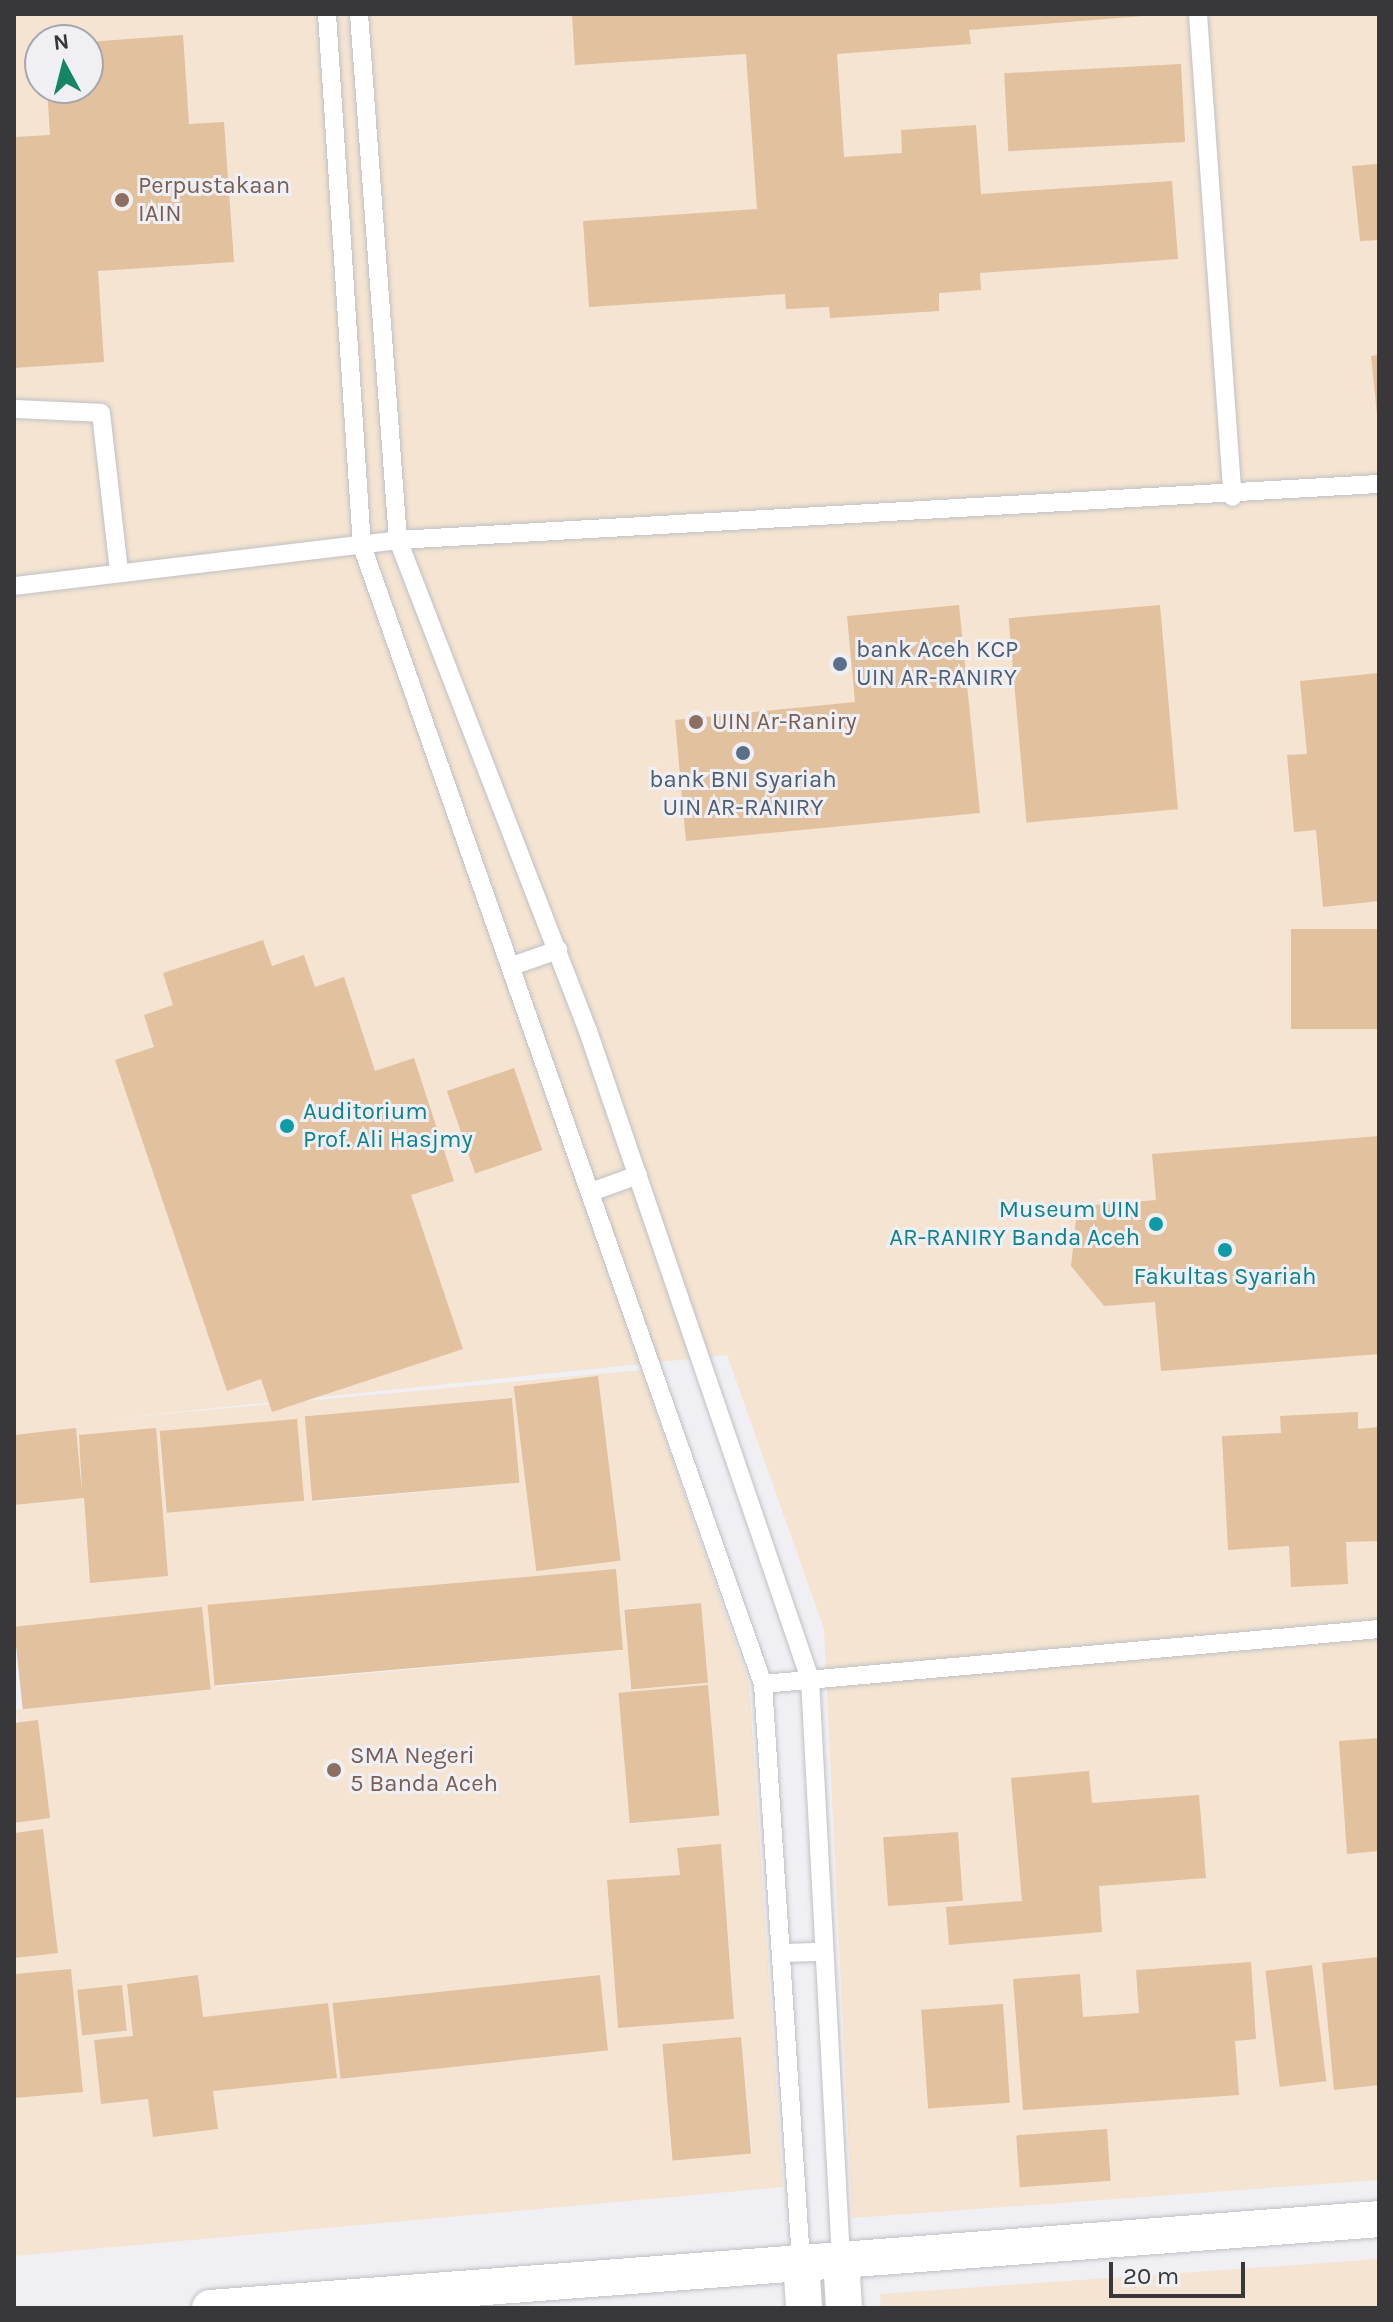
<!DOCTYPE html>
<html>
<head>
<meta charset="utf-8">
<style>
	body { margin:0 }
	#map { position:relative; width:1393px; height:2322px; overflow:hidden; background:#f0f0f4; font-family:Karla,sans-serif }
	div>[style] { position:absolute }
	.education>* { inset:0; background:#f4e4d1 }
	.building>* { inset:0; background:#e2c19f; transform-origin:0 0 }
	.roads { filter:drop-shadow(0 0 2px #c0c0c4) drop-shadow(0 0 2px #c0c0c4) }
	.service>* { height:18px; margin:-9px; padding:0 9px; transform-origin:9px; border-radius:9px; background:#fff }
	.minor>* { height:36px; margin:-18px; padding:0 18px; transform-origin:18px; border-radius:18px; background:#fff }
	.dots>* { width:22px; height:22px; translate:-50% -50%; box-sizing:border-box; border:4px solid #f0f0f4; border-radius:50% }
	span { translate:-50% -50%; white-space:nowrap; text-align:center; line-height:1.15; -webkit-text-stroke:6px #f0f0f4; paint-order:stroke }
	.education-label { font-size:24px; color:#785e54 }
	.left { translate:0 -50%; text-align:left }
	.service-label { font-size:24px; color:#4e5e75 }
	.culture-label { font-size:24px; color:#0d838f }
	.right { translate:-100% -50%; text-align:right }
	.frame { position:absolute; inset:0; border:16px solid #38383a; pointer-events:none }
	.north { position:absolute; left:24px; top:24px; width:80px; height:80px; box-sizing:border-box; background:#f0f0f4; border:2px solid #a6a6aa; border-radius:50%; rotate:353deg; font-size:22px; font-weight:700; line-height:32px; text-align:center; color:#38383a }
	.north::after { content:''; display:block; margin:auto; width:28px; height:36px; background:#158665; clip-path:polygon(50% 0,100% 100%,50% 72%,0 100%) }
	.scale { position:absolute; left:1109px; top:2262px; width:136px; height:36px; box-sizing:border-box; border:4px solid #38383a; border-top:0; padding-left:10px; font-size:24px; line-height:28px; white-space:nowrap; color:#38383a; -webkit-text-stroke:6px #f0f0f4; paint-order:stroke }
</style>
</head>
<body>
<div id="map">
	<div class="education">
		<div style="clip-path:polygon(evenodd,14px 14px,1379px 14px,1379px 2180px,852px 2218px,824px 1629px,727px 1355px,110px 1419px,642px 1370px,749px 1683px,783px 2187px,14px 2256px,14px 2098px,83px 2091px,71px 1969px,14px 1974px,14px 1958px,58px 1952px,43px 1829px,14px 1833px,14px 1823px,50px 1818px,14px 1710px,210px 1690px,14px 1626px,14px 1505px,83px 1498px,76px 1429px,14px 1435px,14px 14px,40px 40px,88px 40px,88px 88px,40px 88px,40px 40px,14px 14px,512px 1398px,519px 1483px,313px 1502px,306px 1416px,512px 1398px,14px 14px,159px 1431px,304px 1500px,166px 1512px,159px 1431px,14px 14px,79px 1435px,168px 1576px,90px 1582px,79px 1435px,14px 14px,616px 1569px,623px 1650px,216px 1687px,209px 1607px,616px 1569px,14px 14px,700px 1603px,707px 1683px,631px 1690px,624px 1609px,700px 1603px,14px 14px,708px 1685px,719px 1815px,630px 1824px,618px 1693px,708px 1685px,14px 14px,721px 1845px,734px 2019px,618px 2028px,607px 1881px,680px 1875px,677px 1848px,721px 1845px,14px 14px,198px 1975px,203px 2017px,328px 2003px,337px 2077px,213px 2091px,218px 2129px,154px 2137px,148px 2099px,101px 2104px,94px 2040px,133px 2036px,127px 1984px,198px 1975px,14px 14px,600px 1975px,607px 2051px,340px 2078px,333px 2003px,600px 1975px,14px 14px,122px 1985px,127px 2031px,82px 2036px,77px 1990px,122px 1985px,14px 14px,741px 2037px,752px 2153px,672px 2159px,662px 2045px,741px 2037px)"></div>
		<div style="clip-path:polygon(1379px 2259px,1379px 2308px,881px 2308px,880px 2294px)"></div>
	</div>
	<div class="building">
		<div style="clip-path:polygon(572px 14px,1168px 14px,969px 30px,971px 44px,837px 54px,844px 157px,902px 153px,901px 130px,976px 125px,981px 194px,1172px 181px,1178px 259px,980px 273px,981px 290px,939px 293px,939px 311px,830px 318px,829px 307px,786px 309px,785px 294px,589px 307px,583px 221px,757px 209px,746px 54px,575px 65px)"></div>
		<div style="clip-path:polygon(183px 35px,189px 124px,224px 122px,234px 262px,98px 271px,104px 362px,14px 368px,14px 137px,50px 135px,47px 88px,88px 88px,88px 42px)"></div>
		<div style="left:1181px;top:64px;width:78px;height:177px;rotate:87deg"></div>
		<div style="clip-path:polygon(1379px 164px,1379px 240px,1360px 241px,1352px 166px)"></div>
		<div style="clip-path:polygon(1379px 355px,1379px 414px,1377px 414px,1371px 356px)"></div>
		<div style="clip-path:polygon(959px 605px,980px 813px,686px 841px,675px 720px,855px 702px,847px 616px)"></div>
		<div style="left:1160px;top:605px;width:205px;height:152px;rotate:85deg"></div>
		<div style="clip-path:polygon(1379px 673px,1379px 901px,1323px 907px,1316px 830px,1294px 832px,1287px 755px,1307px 754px,1300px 681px)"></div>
		<div style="left:1379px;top:929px;width:100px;height:88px;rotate:90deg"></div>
		<div style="clip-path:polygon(263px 940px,272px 966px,304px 955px,315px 987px,344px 977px,375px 1071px,414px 1058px,454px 1181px,411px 1195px,463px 1349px,272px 1412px,261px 1379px,227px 1391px,115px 1060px,154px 1047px,144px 1015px,173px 1005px,163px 973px)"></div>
		<div style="left:514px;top:1068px;width:87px;height:71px;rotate:71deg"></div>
		<div style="clip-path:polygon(1379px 1136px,1379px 1354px,1161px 1371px,1155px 1302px,1104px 1306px,1071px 1266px,1076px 1220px,1093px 1205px,1156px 1200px,1152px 1154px)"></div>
		<div style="left:598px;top:1376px;width:186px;height:85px;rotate:83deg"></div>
		<div style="left:512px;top:1398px;width:85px;height:208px;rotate:85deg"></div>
		<div style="clip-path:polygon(1358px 1412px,1358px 1429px,1379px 1427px,1379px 1541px,1346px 1542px,1348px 1584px,1291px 1587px,1289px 1546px,1228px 1550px,1222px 1436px,1281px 1433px,1280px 1416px)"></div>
		<div style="left:297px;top:1419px;width:82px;height:138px;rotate:85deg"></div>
		<div style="clip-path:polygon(76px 1428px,82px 1493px,79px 1435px,156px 1428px,168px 1576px,90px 1583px,84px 1498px,14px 1505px,14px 1435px)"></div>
		<div style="left:616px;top:1569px;width:81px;height:410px;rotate:85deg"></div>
		<div style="left:701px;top:1603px;width:80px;height:77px;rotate:85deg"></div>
		<div style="left:202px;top:1607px;width:83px;height:189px;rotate:84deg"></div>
		<div style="left:708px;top:1685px;width:131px;height:90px;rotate:85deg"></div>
		<div style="clip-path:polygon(38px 1720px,50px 1818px,14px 1823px,14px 1723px)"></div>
		<div style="clip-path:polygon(1379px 1738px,1379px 1851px,1347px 1854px,1339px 1741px)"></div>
		<div style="clip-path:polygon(1089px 1771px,1092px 1803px,1199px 1795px,1206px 1878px,1099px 1886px,1102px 1932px,949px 1945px,946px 1907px,1022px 1901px,1011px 1778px)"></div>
		<div style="clip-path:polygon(43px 1829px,58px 1953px,14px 1958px,14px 1833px)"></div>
		<div style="left:958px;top:1832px;width:69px;height:75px;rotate:86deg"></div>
		<div style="clip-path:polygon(721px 1844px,734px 2019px,618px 2028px,607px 1880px,680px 1875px,677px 1848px)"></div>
		<div style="clip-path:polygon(1379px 1957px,1379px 2085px,1334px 2090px,1322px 1963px)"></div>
		<div style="clip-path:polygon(1251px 1962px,1256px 2039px,1235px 2041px,1239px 2095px,1023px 2110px,1013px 1979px,1080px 1974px,1083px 2017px,1139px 2013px,1136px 1970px)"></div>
		<div style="left:1312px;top:1965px;width:117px;height:47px;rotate:83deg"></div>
		<div style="clip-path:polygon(71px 1969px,83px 2092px,14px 2098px,14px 1974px)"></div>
		<div style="clip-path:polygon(198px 1975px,203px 2017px,328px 2003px,337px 2078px,213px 2091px,218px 2129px,153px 2137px,148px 2099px,101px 2104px,94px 2040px,133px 2036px,127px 1984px)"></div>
		<div style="left:600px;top:1975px;width:76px;height:269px;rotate:84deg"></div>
		<div style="left:122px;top:1985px;width:46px;height:45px;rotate:84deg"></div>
		<div style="left:1003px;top:2004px;width:99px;height:82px;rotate:86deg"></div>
		<div style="left:741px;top:2037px;width:117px;height:79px;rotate:85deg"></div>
		<div style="left:1107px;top:2129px;width:52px;height:91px;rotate:86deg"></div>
	</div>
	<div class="roads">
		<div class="service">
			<div style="left:327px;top:14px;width:533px;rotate:86.24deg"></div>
			<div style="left:362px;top:546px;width:1207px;rotate:70.59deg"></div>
			<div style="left:763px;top:1684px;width:577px;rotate:86.23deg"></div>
			<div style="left:359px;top:14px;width:527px;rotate:85.76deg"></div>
			<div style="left:398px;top:540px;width:526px;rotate:68.85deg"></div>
			<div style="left:588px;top:1031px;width:685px;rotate:71.09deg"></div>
			<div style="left:810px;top:1679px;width:581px;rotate:86.94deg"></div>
			<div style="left:1198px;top:14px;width:484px;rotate:85.9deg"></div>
			<div style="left:14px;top:409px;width:87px;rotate:2.6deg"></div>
			<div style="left:101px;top:413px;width:160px;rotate:83.5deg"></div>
			<div style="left:14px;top:586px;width:387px;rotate:-6.8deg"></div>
			<div style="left:398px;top:540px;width:983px;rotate:-3.27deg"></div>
			<div style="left:515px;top:965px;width:46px;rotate:-19.2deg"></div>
			<div style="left:591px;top:1192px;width:50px;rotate:-19.9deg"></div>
			<div style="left:763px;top:1684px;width:618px;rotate:-5.1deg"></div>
			<div style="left:785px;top:1953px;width:37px;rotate:-2deg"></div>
		</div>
		<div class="minor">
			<div style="left:841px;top:2259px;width:49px;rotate:86.5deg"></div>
			<div style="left:801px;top:2260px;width:48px;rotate:86.4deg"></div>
			<div style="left:210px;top:2308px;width:1172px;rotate:-4.35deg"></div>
		</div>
	</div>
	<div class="dots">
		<div style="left:122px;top:200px;background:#8d6e63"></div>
		<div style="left:840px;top:664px;background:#5c6f8a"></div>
		<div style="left:696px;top:722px;background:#8d6e63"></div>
		<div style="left:743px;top:753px;background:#5c6f8a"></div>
		<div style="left:287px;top:1126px;background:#0f9aa8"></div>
		<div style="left:1156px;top:1224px;background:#0f9aa8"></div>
		<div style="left:1225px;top:1250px;background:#0f9aa8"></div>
		<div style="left:334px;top:1770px;background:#8d6e63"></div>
	</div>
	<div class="education-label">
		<span class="left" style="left:138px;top:200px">Perpustakaan<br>IAIN</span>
		<span class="left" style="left:712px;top:722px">UIN Ar-Raniry</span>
		<span class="left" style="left:350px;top:1770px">SMA Negeri<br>5 Banda Aceh</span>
	</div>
	<div class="service-label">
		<span class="left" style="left:856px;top:664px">bank Aceh KCP<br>UIN AR-RANIRY</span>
		<span style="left:743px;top:794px">bank BNI Syariah<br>UIN AR-RANIRY</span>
	</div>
	<div class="culture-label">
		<span class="left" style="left:303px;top:1126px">Auditorium<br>Prof. Ali Hasjmy</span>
		<span class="right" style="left:1140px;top:1224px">Museum UIN<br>AR-RANIRY Banda Aceh</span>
		<span style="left:1225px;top:1277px">Fakultas Syariah</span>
	</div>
	<div class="frame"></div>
	<div class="north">N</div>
	<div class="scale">20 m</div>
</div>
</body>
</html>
